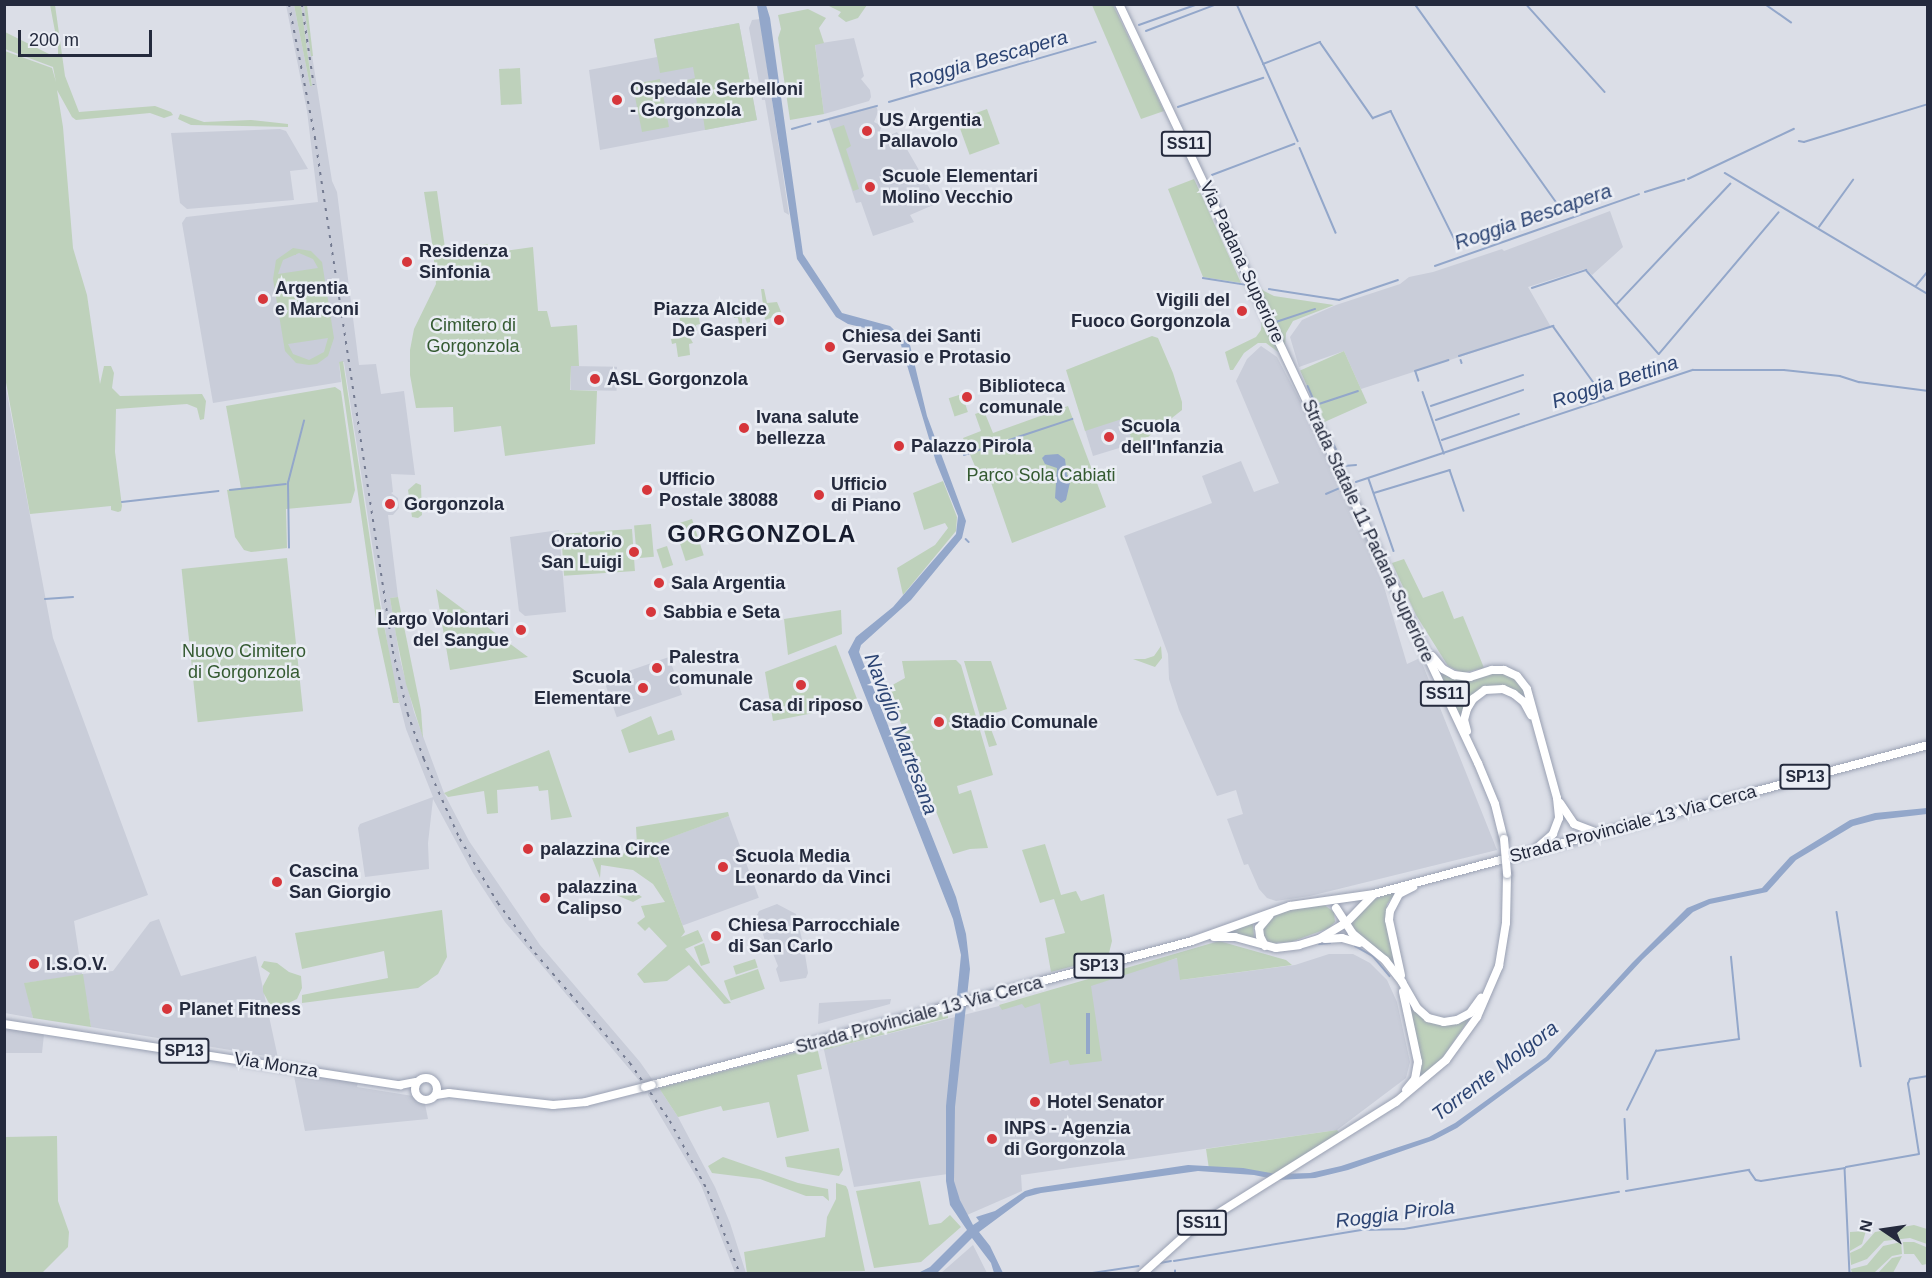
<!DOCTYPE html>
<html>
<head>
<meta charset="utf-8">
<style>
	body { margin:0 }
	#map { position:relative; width:1932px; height:1278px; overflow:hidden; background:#dbdee7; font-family:Helvetica,sans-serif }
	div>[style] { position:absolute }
	.built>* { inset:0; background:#c9cdd9; transform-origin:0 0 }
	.green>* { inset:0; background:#bed1bb; transform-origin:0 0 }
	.water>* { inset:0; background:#93a7ca; transform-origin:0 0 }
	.stream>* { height:1.5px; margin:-0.75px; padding:0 0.75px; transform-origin:0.75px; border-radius:0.75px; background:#93a7ca }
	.roads { filter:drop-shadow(0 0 2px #9aa1b3) drop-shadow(0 0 2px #9aa1b3) }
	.primary>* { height:8px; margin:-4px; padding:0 4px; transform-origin:4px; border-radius:4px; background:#fff }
	.primary>.ring { margin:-4px; padding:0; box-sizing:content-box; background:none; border:8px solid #fff; border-radius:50% }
	.rail>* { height:1.5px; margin-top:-0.75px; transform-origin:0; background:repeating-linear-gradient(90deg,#747b91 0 3px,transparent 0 9px) }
	.bridges { filter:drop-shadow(0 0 2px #9aa1b3) drop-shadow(0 0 2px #9aa1b3) }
	.primary-bridge>* { height:8px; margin:-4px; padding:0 4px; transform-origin:4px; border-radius:4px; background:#fff }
	.dots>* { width:16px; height:16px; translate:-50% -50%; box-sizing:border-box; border:3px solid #eaedf4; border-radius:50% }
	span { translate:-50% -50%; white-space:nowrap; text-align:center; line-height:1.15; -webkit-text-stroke:5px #eaedf4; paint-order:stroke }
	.shield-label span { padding:2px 4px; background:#eaedf4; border:2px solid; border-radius:4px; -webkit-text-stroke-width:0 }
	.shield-label { font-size:16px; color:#242a3d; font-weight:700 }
	.poi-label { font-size:18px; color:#242a3d; font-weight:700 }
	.left { translate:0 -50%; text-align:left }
	.right { translate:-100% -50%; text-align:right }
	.street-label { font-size:18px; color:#242a3d }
	.park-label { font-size:18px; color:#345a31 }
	.water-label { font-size:20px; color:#2c4473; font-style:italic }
	.district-label { font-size:24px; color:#171c2e; font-weight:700; letter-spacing:1.5px }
	.frame { position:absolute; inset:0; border:6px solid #242a3d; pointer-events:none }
	.north { position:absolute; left:1854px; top:1200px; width:60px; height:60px; -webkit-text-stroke:4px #eaedf4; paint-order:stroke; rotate:283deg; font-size:16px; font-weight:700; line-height:24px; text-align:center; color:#242a3d }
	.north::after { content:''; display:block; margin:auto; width:21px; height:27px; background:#242a3d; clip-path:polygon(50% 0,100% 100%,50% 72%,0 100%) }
	.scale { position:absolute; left:18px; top:30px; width:134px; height:27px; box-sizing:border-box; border:3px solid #242a3d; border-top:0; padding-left:8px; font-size:18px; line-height:21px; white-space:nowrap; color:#242a3d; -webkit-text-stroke:4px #eaedf4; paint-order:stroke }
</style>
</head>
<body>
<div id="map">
	<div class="built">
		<div style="clip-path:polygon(286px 5px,294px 5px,310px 86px,312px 85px,301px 5px,304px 5px,332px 181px,337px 192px,359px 365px,376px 364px,381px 394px,404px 391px,415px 475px,391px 474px,393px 492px,391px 493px,398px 498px,399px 508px,393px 515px,388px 515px,398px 597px,390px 598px,400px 659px,414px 712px,444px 793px,469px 841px,540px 945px,640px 1062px,652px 1079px,650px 1082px,655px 1089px,659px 1088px,678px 1117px,715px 1187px,730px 1223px,746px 1273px,735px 1273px,701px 1185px,648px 1095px,648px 1091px,505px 922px,473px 873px,433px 799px,428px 843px,429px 869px,365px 877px,358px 828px,360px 824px,433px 797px,406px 729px,392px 674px,344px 362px,339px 362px,341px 382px,213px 403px,182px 223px,186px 217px,318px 202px,307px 111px)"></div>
		<div style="clip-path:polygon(760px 19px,789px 215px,784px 212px,765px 100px,762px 100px,749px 28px,752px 20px)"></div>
		<div style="clip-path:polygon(739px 23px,757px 120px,600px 150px,589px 70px,657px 57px,654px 39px)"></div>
		<div style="clip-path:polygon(854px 38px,864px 76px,861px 79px,870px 90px,871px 97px,869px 101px,824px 114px,815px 44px)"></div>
		<div style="clip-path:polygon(876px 105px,878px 112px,874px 122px,882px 126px,878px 136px,882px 139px,897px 132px,938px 203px,910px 215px,914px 222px,873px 236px,861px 202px,856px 203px,828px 118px)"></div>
		<div style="clip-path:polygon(280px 129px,286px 131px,308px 169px,290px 171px,294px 200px,187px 209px,180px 203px,171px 133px)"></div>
		<div style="clip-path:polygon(1610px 211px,1623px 247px,1592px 275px,1585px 269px,1528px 287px,1551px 327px,1361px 389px,1344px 351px,1299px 367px,1290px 337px,1302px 320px,1336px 305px,1400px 284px,1409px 277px,1433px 272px,1502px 249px,1504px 251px)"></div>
		<div style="clip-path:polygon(1261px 346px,1277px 357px,1318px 435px,1376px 560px,1407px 664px,1420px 658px,1497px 850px,1310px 896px,1276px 901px,1267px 898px,1259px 889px,1248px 864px,1244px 865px,1227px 819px,1243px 814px,1236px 790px,1217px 796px,1179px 710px,1169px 679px,1168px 654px,1124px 536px,1212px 503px,1202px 476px,1241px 461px,1254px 492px,1279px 483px,1236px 381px,1247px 359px)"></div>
		<div style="left:571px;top:366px;width:46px;height:24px;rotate:1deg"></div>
		<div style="clip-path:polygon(4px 377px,53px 638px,148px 895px,74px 921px,82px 974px,113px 971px,150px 922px,159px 919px,181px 976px,256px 956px,278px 1058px,91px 1027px,82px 975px,25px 983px,33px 1018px,5px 1013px)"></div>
		<div style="left:1125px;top:417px;width:28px;height:42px;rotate:73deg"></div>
		<div style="clip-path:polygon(559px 530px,566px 612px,525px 616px,519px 611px,510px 537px)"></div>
		<div style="left:669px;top:657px;width:40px;height:69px;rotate:71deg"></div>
		<div style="left:729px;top:816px;width:87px;height:81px;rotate:70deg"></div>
		<div style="clip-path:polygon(777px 904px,796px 914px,804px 948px,808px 973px,806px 978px,780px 982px,776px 969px,778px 966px,770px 946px,766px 944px,757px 915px,759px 911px)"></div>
		<div style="clip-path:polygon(1329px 954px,1353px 954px,1370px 963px,1387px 980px,1397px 1002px,1410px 1062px,1406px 1078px,1337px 1130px,1021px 1175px,1022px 1191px,967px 1215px,948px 1174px,854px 1187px,824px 1050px,1039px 996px,1178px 958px,1181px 980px,1295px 965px)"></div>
		<div style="clip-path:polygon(891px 999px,890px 1004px,818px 1024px,819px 1003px)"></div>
		<div style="clip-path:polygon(4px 1028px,44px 1034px,42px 1053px,5px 1053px)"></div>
		<div style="clip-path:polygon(293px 1071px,358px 1081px,357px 1087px,413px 1096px,425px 1104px,428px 1119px,305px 1131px)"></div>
		<div style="clip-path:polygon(973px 1245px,987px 1273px,941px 1273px)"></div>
	</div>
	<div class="green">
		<div style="clip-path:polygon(50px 5px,55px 5px,65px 76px,79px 112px,155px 106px,171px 112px,173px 115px,164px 118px,150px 113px,76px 120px,72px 117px,57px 90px,63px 127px,73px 248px,87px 295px,100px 384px,104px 366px,111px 366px,114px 373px,112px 388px,120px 396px,202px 394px,206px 401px,204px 419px,200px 420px,197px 408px,187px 404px,116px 409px,115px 452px,122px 506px,121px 511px,118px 512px,111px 510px,111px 506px,30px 514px,5px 377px,5px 51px,52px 68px,56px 82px,53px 67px,5px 49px,5px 32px,55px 57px,58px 55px,58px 47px)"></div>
		<div style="clip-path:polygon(294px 5px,301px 5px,312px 86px,310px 86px)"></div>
		<div style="clip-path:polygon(304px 5px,307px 5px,313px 56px,311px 56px)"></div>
		<div style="clip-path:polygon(827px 5px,867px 5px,858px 18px,846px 22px,838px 16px,841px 12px)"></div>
		<div style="clip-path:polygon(1092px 5px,1113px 5px,1164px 111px,1141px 119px)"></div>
		<div style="clip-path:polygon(808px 9px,826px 18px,819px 28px,824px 43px,815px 45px,824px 114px,790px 120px,778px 38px,781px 29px,778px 15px)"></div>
		<div style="clip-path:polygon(739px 23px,757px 120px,705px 130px,703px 116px,691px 118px,688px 105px,697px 103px,695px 91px,685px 92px,683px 81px,695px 78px,693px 67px,660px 73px,654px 39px)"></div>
		<div style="left:520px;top:68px;width:36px;height:21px;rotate:87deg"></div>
		<div style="clip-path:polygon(660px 79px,669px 127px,642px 132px,634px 92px,637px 91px,635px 84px)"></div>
		<div style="left:987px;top:109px;width:37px;height:32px;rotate:70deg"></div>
		<div style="clip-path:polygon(180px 114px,204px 122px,251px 120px,288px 124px,288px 127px,191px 125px,178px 119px)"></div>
		<div style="clip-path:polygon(844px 125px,851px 146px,846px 149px,859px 189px,853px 191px,832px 129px)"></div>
		<div style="clip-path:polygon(1194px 179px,1233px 265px,1241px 283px,1203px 277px,1168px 189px)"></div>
		<div style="clip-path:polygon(437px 191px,445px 248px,488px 244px,491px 253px,533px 247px,538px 311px,547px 311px,551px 327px,577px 325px,579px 366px,571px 366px,570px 390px,597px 391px,595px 444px,505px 456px,501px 426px,454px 432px,453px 407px,416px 408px,410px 375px,410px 350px,414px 329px,436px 284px,433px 249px,424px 192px)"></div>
		<div style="clip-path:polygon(evenodd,293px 248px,311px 251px,322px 262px,334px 338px,328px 356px,317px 364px,309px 365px,296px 363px,285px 351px,273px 279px,276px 260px,293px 248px,299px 253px,313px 259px,318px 268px,278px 274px,283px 260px,299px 253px,293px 248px,328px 338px,324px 352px,309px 360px,293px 354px,288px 344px,328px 338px)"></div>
		<div style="clip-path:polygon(1255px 282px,1264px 291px,1274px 296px,1334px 305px,1293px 321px,1286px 333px,1285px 347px)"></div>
		<div style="clip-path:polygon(761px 289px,764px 289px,767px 303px,777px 302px,782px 314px,765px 320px)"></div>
		<div style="clip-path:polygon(751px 303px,753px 316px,750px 316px,750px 322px,747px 323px,745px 317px,742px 317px,742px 324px,739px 324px,738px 318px,734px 318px,732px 306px)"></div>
		<div style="clip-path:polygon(698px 312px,700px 324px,696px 325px,697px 331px,693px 331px,692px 325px,689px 325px,689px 332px,685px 333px,684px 326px,681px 327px,679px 314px)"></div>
		<div style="clip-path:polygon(1262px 317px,1281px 354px,1266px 343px,1258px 343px,1244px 353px,1233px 370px,1230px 370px,1225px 352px,1256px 337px,1261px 330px)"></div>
		<div style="clip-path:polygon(689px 336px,693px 343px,689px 344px,690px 355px,678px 357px,676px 343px,672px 344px,671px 339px)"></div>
		<div style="clip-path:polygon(1152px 336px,1158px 338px,1173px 373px,1182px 402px,1182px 410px,1148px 437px,1133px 444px,1125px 418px,1085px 431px,1066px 370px)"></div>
		<div style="left:1344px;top:351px;width:57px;height:48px;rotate:66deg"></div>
		<div style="clip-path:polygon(343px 361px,379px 599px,399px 703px,393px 703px,378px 633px,339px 362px)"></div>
		<div style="clip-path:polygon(335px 387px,341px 391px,355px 490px,351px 503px,286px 509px,287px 548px,251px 552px,244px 550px,235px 537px,227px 490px,241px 488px,226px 406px)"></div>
		<div style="left:962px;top:394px;width:19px;height:14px;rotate:72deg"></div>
		<div style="clip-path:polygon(1068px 406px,1106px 507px,1012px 543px,986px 468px,977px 471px,963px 438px,981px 431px,975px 414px,984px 411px,993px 433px)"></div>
		<div style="clip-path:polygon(943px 481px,957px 517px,956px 531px,903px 595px,897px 568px,935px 545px,948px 528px,945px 523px,924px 530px,913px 493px)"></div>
		<div style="clip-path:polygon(416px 483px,421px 485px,422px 515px,418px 518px,412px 517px,408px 490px)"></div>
		<div style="left:692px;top:519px;width:38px;height:19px;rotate:72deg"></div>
		<div style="left:651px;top:524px;width:33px;height:17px;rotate:85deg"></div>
		<div style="left:632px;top:529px;width:42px;height:71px;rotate:86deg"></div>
		<div style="left:667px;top:546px;width:20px;height:11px;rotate:72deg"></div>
		<div style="left:287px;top:558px;width:154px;height:106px;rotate:84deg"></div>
		<div style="clip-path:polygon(1404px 559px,1423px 598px,1443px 591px,1454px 619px,1463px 616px,1484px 668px,1462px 673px,1448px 666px,1416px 615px,1392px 563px)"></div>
		<div style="clip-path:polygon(436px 589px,498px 635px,528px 657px,450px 670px)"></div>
		<div style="clip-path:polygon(398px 597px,421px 710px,423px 738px,406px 684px,396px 635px,390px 598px)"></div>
		<div style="clip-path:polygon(841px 610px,842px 634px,788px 655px,784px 619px)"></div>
		<div style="clip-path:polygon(836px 645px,859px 704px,773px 721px,765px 672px)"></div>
		<div style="clip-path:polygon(1161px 646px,1162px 658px,1155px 667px,1133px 659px,1145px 659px,1154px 656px)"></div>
		<div style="clip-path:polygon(956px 660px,961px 665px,993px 775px,957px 786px,959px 794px,971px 790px,988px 848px,970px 849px,953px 854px,887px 688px,905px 678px,902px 661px)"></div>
		<div style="clip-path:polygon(964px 661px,991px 661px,1007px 709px,986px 716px,997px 745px,989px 747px)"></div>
		<div style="clip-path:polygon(1437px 669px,1449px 676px,1498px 671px,1518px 680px,1530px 704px,1518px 693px,1483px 689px,1461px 718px)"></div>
		<div style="clip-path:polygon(651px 716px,658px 735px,672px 730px,675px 740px,629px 753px,621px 730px)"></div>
		<div style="clip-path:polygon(549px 750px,572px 817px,551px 820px,548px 790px,539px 791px,538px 786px,497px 790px,498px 813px,487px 814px,484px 791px,448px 797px,444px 793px)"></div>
		<div style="clip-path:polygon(728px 812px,729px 816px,653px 844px,685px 932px,681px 937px,698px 930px,703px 941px,685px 949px,731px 1003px,724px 1004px,689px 965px,667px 981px,644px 983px,637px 974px,667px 946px,649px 927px,645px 931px,637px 923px,645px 917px,641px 906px,665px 902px,653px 884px,633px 870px,601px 865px,600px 878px,592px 858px,623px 855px,626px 847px,637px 845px,636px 827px)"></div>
		<div style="clip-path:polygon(1045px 844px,1061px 895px,1076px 891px,1081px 901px,1104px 894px,1112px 941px,1108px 957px,1051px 972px,1045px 938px,1065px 933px,1054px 899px,1040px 903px,1022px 850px)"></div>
		<div style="clip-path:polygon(601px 881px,625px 885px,642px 897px,633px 902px,604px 890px)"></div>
		<div style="clip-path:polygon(1398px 890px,1387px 904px,1386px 913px,1394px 965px,1381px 952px,1358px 936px,1350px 922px,1373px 900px)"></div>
		<div style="clip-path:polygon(1323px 904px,1334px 912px,1335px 922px,1329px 928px,1291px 942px,1272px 943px,1265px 940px,1261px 926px,1272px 916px,1288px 909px)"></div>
		<div style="clip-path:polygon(442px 910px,447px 957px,438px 974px,418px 988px,302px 1003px,302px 995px,388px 978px,384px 951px,302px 969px,295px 933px)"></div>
		<div style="clip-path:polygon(1253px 922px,1254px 939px,1227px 933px)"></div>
		<div style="clip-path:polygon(1219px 941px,1286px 960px,1292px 965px,1180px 980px,1177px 958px,1091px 986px,1102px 1061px,1070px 1065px,1068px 1060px,1050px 1064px,1040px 1003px,1025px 1008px,1022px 1004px,1002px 1010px,999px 1005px)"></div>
		<div style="clip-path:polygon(704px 943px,710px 963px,701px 966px,694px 947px)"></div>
		<div style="left:755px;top:959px;width:9px;height:23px;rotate:72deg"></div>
		<div style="clip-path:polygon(264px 961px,277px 963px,289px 972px,301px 976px,302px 988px,297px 999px,278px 1008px,270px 1005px,263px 992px,263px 986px,270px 973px,261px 967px)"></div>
		<div style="left:758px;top:969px;width:21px;height:36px;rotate:71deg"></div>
		<div style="clip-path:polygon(83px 974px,91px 1027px,33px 1018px,24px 983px)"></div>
		<div style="clip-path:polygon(1409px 1008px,1434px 1022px,1474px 1012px,1441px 1060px,1416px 1080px)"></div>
		<div style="clip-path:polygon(948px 1009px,948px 1018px,824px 1050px,821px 1044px)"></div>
		<div style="clip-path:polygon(817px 1047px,822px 1069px,797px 1075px,809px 1131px,777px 1138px,769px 1102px,723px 1111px,721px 1106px,678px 1117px,659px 1088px)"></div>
		<div style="clip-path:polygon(1337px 1130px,1343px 1137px,1277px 1176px,1209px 1169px,1206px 1149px)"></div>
		<div style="clip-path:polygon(57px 1136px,58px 1201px,69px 1232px,68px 1247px,42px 1273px,5px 1273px,5px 1137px)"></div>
		<div style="clip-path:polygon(839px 1148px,843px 1170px,839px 1176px,787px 1167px,785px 1157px)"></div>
		<div style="clip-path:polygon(723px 1157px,798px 1183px,828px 1189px,829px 1201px,823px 1196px,806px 1196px,760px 1179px,712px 1173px,708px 1166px)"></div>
		<div style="clip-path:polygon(920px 1181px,929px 1225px,941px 1223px,950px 1215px,961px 1227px,921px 1262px,874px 1268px,856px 1191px)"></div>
		<div style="clip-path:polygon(836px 1183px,846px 1186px,848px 1190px,865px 1271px,747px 1273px,744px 1252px,825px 1237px,827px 1217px,836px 1199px)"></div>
		<div style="clip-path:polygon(1914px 1225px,1927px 1229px,1927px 1244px,1910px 1238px,1884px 1241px,1867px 1259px,1851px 1265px,1850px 1253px,1861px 1248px,1875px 1232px)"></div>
		<div style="clip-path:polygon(1866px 1231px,1862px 1244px,1850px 1251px,1850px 1232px)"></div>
		<div style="clip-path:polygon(1901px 1242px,1902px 1254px,1892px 1256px,1874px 1273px,1852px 1273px,1851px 1269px,1867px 1265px,1883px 1246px)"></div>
		<div style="clip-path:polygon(1903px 1242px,1914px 1242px,1926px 1247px,1927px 1264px,1922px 1265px,1914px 1254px,1904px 1254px)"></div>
		<div style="clip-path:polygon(1902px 1256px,1893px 1273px,1878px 1273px,1892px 1258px)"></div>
	</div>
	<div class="water">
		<div style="clip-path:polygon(757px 5px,766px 5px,770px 18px,803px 254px,842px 313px,890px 326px,910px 345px,927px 416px,966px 521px,962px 538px,911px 600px,861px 645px,859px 652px,956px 897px,966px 934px,970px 969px,955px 1107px,954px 1181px,960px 1200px,973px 1225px,979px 1221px,976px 1217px,995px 1211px,1025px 1191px,1035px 1188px,1188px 1165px,1243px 1168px,1276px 1174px,1310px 1173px,1341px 1166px,1429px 1137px,1455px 1123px,1546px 1057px,1632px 963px,1687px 908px,1709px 899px,1762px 888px,1790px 857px,1850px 820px,1875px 813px,1927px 808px,1927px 814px,1876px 820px,1853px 826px,1796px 860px,1767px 892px,1710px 904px,1693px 912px,1643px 959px,1549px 1060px,1457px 1128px,1434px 1140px,1348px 1170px,1315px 1178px,1278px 1180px,1254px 1175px,1198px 1171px,1041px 1193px,1026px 1197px,979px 1232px,990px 1246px,1003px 1273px,994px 1273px,991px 1263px,972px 1238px,937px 1273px,918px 1273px,930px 1267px,967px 1230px,950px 1205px,946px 1181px,946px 1106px,961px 955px,953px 919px,848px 652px,856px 637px,893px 607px,956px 534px,958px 516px,936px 462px,901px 345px,890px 334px,848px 324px,836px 317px,797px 259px)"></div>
		<div style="clip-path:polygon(1058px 454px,1065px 459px,1067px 475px,1071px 478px,1066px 500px,1061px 503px,1055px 498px,1057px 468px,1045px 464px,1042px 458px,1045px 455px)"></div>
		<div style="left:1086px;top:1013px;width:4px;height:41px"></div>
	</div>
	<div class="stream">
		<div style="left:1237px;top:4px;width:150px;rotate:66deg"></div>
		<div style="left:1415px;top:4px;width:252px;rotate:54.5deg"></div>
		<div style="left:1526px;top:4px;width:118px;rotate:48.1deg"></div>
		<div style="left:1765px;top:4px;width:32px;rotate:35deg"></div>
		<div style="left:1139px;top:25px;width:63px;rotate:-19.6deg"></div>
		<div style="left:1146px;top:31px;width:76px;rotate:-20.8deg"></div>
		<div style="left:1263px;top:64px;width:61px;rotate:-21.1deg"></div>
		<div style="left:1320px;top:42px;width:93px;rotate:55.1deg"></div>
		<div style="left:1373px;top:118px;width:19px;rotate:-21deg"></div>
		<div style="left:1391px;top:111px;width:148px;rotate:63.6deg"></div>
		<div style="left:889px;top:102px;width:215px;rotate:-16.2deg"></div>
		<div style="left:1178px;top:107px;width:90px;rotate:-18.8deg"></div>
		<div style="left:818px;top:122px;width:61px;rotate:-15.2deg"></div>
		<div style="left:792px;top:129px;width:19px;rotate:-16deg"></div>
		<div style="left:1799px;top:141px;width:5px;rotate:11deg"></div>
		<div style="left:1804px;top:142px;width:130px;rotate:-17deg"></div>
		<div style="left:1300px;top:148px;width:92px;rotate:67deg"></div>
		<div style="left:1725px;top:173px;width:236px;rotate:30.8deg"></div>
		<div style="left:1212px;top:175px;width:88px;rotate:-20.7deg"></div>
		<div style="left:1688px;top:179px;width:117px;rotate:-25.3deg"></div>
		<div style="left:1645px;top:192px;width:41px;rotate:-17.1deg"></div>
		<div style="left:1819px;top:227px;width:58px;rotate:-54.1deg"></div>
		<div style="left:1435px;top:266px;width:216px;rotate:-19.4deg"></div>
		<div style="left:1203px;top:278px;width:45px;rotate:9deg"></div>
		<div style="left:1916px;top:286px;width:19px;rotate:-51deg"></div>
		<div style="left:1532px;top:288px;width:57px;rotate:-18.4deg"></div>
		<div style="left:1586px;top:270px;width:111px;rotate:49deg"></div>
		<div style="left:1659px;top:354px;width:185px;rotate:-49.8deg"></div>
		<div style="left:1269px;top:289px;width:71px;rotate:8.9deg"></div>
		<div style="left:1339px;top:300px;width:62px;rotate:-18.7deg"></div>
		<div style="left:1617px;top:304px;width:165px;rotate:-46.7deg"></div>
		<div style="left:1276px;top:322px;width:41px;rotate:-18.4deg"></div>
		<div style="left:1459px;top:356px;width:99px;rotate:-17.7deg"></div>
		<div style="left:1553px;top:326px;width:89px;rotate:54.2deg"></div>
		<div style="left:1461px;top:360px;width:3px;rotate:72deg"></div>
		<div style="left:1415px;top:371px;width:35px;rotate:-18deg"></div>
		<div style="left:1416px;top:372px;width:9px;rotate:72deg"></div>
		<div style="left:1308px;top:386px;width:21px;rotate:67deg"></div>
		<div style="left:1316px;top:405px;width:44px;rotate:-18.4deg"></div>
		<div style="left:1423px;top:392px;width:65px;rotate:71deg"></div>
		<div style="left:1431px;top:406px;width:97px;rotate:-18.6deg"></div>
		<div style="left:1436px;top:420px;width:92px;rotate:-19deg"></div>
		<div style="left:1332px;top:440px;width:29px;rotate:65deg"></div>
		<div style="left:1344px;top:466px;width:12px;rotate:-5deg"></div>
		<div style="left:1442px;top:440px;width:81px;rotate:-18.7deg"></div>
		<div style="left:964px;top:455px;width:114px;rotate:-18.4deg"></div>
		<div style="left:1369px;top:479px;width:76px;rotate:70.9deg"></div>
		<div style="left:1356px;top:482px;width:355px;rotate:-18.4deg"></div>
		<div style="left:1693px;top:370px;width:91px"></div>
		<div style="left:1784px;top:370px;width:56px;rotate:6.1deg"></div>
		<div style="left:1840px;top:376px;width:20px;rotate:18deg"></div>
		<div style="left:1859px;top:382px;width:70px;rotate:7.4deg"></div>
		<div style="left:230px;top:490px;width:56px;rotate:-6.1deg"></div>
		<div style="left:1374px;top:493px;width:79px;rotate:-16.8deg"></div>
		<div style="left:1450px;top:470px;width:43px;rotate:71.1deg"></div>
		<div style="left:1326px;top:494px;width:15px;rotate:-23deg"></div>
		<div style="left:122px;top:502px;width:97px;rotate:-6.5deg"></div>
		<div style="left:966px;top:539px;width:4px;rotate:45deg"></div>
		<div style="left:289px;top:548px;width:65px;rotate:-90.9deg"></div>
		<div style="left:288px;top:483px;width:64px;rotate:-75.5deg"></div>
		<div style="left:45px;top:599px;width:28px;rotate:-4deg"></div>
		<div style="left:1837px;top:912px;width:156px;rotate:81.1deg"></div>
		<div style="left:1319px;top:944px;width:11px;rotate:-5deg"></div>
		<div style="left:1355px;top:946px;width:21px;rotate:29deg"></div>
		<div style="left:1373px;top:956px;width:26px;rotate:50deg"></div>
		<div style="left:1627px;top:1110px;width:66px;rotate:-63.8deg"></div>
		<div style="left:1656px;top:1051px;width:84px;rotate:-8.2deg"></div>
		<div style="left:1739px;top:1039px;width:82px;rotate:-95.6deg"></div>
		<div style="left:1625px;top:1119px;width:60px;rotate:87.1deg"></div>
		<div style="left:1846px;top:1167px;width:74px;rotate:-10.1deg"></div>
		<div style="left:1919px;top:1154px;width:71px;rotate:-98.9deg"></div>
		<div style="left:1908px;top:1084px;width:5px;rotate:-68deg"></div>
		<div style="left:1910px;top:1079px;width:18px;rotate:-9deg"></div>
		<div style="left:1626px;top:1191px;width:125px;rotate:-9.7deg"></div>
		<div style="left:1749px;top:1170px;width:12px;rotate:55deg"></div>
		<div style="left:1756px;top:1180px;width:5px;rotate:11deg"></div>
		<div style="left:1761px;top:1181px;width:85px;rotate:-8.8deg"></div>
		<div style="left:1845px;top:1168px;width:106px;rotate:87.3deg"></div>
		<div style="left:1174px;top:1261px;width:191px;rotate:-9.4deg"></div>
		<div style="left:1362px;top:1230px;width:42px;rotate:-1.4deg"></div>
		<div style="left:1404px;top:1229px;width:218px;rotate:-9.8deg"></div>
		<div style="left:1160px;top:1263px;width:11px;rotate:-10deg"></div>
		<div style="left:1086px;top:1274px;width:53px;rotate:-8.7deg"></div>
		<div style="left:1175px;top:1274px;width:3px;rotate:-90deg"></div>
	</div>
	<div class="roads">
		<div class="primary">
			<div style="left:1119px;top:4px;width:840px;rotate:64.69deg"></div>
			<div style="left:1478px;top:763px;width:44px;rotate:67.5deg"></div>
			<div style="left:1495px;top:804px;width:36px;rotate:76deg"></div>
			<div style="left:1432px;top:656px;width:17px;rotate:50deg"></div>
			<div style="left:1443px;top:669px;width:13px;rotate:29deg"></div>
			<div style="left:1454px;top:675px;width:16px;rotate:7deg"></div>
			<div style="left:1470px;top:677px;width:23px;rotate:-18deg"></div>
			<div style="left:1492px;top:670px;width:12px"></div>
			<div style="left:1504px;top:670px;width:14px;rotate:25deg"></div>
			<div style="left:1517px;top:676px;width:16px;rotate:52deg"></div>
			<div style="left:1527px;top:689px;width:113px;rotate:74.6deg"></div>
			<div style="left:1557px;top:798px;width:20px;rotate:84deg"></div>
			<div style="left:1559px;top:818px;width:17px;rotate:111deg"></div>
			<div style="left:1553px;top:834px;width:21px;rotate:139deg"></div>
			<div style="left:1467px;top:731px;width:11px;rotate:-105deg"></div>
			<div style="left:1464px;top:720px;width:11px;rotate:-75deg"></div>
			<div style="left:1467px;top:709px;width:12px;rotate:-59deg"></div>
			<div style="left:1473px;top:699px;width:15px;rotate:-37deg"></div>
			<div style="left:1485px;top:690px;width:18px;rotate:-3deg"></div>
			<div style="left:1503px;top:689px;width:12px;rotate:24deg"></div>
			<div style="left:1514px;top:694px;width:13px;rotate:39deg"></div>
			<div style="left:1524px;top:702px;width:15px;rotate:62deg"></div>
			<div style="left:1560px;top:803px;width:25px;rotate:56deg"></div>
			<div style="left:1574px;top:824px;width:26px;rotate:21deg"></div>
			<div style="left:1336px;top:908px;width:30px;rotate:57deg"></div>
			<div style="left:1352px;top:933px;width:43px;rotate:39.3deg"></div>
			<div style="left:1385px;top:960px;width:28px;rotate:52deg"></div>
			<div style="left:1402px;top:982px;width:30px;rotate:60deg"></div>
			<div style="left:1417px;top:1008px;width:15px;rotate:42deg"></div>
			<div style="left:1428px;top:1018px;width:16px;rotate:14deg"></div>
			<div style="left:1444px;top:1022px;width:13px;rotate:-9deg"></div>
			<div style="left:1457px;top:1020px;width:15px;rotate:-28deg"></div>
			<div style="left:1470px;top:1013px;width:19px;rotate:-54deg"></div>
			<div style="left:1214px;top:937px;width:21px"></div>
			<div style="left:1235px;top:937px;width:42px;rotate:15deg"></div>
			<div style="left:1276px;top:948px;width:23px;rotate:-7deg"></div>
			<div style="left:1299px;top:945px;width:21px;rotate:-17deg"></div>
			<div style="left:1319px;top:939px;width:31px;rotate:-31deg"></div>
			<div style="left:1346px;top:923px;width:40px;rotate:-46deg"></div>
			<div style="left:1325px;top:939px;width:17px;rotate:-3deg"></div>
			<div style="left:1342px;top:938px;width:18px;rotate:16deg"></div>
			<div style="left:1265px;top:946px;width:11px;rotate:-117deg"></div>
			<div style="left:1260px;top:936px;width:8px;rotate:-97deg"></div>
			<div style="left:1259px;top:928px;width:16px;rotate:-50deg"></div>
			<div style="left:1401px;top:975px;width:56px;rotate:-102.3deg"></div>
			<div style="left:1389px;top:920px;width:9px;rotate:-84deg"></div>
			<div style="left:1390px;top:911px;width:19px;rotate:-62deg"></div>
			<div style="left:1399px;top:894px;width:16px;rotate:-27deg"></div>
			<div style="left:1403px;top:992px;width:72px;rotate:77.9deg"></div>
			<div style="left:1418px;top:1062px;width:17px;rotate:100deg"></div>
			<div style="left:1415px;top:1079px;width:14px;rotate:129deg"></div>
			<div style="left:4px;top:1024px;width:401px;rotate:8.8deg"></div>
			<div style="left:400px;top:1085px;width:16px;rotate:-11deg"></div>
			<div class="ring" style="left:415px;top:1078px;width:14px;height:14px"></div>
			<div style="left:652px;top:1085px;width:559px;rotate:-14.93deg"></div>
			<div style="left:1192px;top:941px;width:104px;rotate:-19.7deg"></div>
			<div style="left:1290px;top:906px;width:85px;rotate:-8.1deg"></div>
			<div style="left:1374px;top:894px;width:574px;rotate:-15.05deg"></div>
			<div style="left:436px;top:1095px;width:13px;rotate:-9deg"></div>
			<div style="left:449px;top:1093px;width:105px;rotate:6.6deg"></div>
			<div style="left:553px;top:1105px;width:33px;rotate:-5deg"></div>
			<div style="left:586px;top:1102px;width:61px;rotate:-14.3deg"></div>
			<div style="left:1142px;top:1274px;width:64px;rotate:-41.9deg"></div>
			<div style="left:1190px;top:1231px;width:243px;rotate:-32.1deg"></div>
			<div style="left:1396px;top:1102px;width:65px;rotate:-40deg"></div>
			<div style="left:1446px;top:1060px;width:53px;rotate:-54.2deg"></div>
			<div style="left:1477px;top:1017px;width:56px;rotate:-66.7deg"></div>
			<div style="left:1499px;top:966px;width:44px;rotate:-80.8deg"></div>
			<div style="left:1506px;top:923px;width:49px;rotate:-88.8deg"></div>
		</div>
	</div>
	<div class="rail">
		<div style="left:289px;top:4px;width:136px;rotate:78.9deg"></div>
		<div style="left:315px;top:137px;width:520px;rotate:81.37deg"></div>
		<div style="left:393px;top:651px;width:65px;rotate:76.6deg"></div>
		<div style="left:408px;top:714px;width:48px;rotate:70.4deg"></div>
		<div style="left:424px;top:759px;width:88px;rotate:65.8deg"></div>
		<div style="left:460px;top:839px;width:74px;rotate:59.3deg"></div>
		<div style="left:498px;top:903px;width:62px;rotate:53.5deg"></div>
		<div style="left:535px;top:953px;width:145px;rotate:49.2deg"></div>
		<div style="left:630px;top:1063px;width:70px;rotate:55.4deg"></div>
		<div style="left:670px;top:1121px;width:80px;rotate:61.5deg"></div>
		<div style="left:708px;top:1191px;width:89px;rotate:68.9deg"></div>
		<div style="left:302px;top:4px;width:82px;rotate:81.6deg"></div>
	</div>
	<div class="bridges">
		<div class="primary-bridge">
			<div style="left:1504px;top:839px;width:35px;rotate:85deg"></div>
			<div style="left:645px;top:1087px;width:7px;rotate:-16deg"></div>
		</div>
	</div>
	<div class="dots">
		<div style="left:617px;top:100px;background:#d6363b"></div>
		<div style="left:867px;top:131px;background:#d6363b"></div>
		<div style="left:870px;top:187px;background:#d6363b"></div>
		<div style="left:407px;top:262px;background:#d6363b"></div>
		<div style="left:263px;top:299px;background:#d6363b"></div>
		<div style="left:1242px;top:311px;background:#d6363b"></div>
		<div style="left:779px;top:320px;background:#d6363b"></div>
		<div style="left:830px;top:347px;background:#d6363b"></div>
		<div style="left:595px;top:379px;background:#d6363b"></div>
		<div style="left:967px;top:397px;background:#d6363b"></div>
		<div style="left:744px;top:428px;background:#d6363b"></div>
		<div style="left:1109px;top:437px;background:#d6363b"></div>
		<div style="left:899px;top:446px;background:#d6363b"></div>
		<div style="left:647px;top:490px;background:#d6363b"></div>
		<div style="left:819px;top:495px;background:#d6363b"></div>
		<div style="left:390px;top:504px;background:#d6363b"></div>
		<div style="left:634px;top:552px;background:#d6363b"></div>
		<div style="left:659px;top:583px;background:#d6363b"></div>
		<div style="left:651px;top:612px;background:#d6363b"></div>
		<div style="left:521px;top:630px;background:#d6363b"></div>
		<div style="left:657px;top:668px;background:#d6363b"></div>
		<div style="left:801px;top:685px;background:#d6363b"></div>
		<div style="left:643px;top:688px;background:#d6363b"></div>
		<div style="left:939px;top:722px;background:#d6363b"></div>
		<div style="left:528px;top:849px;background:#d6363b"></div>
		<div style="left:723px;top:867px;background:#d6363b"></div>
		<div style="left:277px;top:882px;background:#d6363b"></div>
		<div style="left:545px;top:898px;background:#d6363b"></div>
		<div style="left:716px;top:936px;background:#d6363b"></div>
		<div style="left:34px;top:964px;background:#d6363b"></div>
		<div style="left:167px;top:1009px;background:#d6363b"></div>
		<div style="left:1035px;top:1102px;background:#d6363b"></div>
		<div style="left:992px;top:1139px;background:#d6363b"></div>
	</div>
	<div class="shield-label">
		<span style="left:1186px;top:144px">SS11</span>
		<span style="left:1445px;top:694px">SS11</span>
		<span style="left:1805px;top:777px">SP13</span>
		<span style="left:1099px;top:966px">SP13</span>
		<span style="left:184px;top:1051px">SP13</span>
		<span style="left:1202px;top:1223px">SS11</span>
	</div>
	<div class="poi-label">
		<span class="left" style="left:630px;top:100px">Ospedale Serbelloni<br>- Gorgonzola</span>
		<span class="left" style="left:879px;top:131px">US Argentia<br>Pallavolo</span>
		<span class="left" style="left:882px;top:187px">Scuole Elementari<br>Molino Vecchio</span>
		<span class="left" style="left:419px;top:262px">Residenza<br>Sinfonia</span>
		<span class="left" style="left:275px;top:299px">Argentia<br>e Marconi</span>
		<span class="right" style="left:1230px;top:311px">Vigili del<br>Fuoco Gorgonzola</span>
		<span class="right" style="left:767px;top:320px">Piazza Alcide<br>De Gasperi</span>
		<span class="left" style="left:842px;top:347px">Chiesa dei Santi<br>Gervasio e Protasio</span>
		<span class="left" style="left:607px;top:379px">ASL Gorgonzola</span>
		<span class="left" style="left:979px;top:397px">Biblioteca<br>comunale</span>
		<span class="left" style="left:756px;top:428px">Ivana salute<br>bellezza</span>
		<span class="left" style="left:1121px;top:437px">Scuola<br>dell'Infanzia</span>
		<span class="left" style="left:911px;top:446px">Palazzo Pirola</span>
		<span class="left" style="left:659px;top:490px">Ufficio<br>Postale 38088</span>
		<span class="left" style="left:831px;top:495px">Ufficio<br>di Piano</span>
		<span class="left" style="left:404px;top:504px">Gorgonzola</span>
		<span class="right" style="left:622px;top:552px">Oratorio<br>San Luigi</span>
		<span class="left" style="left:671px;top:583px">Sala Argentia</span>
		<span class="left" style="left:663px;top:612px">Sabbia e Seta</span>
		<span class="right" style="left:509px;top:630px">Largo Volontari<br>del Sangue</span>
		<span class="left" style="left:669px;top:668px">Palestra<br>comunale</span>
		<span class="right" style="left:631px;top:688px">Scuola<br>Elementare</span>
		<span style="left:801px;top:705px">Casa di riposo</span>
		<span class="left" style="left:951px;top:722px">Stadio Comunale</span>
		<span class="left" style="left:540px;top:849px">palazzina Circe</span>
		<span class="left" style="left:735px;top:867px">Scuola Media<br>Leonardo da Vinci</span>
		<span class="left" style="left:289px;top:882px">Cascina<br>San Giorgio</span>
		<span class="left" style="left:557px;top:898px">palazzina<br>Calipso</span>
		<span class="left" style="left:728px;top:936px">Chiesa Parrocchiale<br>di San Carlo</span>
		<span class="left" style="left:46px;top:964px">I.S.O.V.</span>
		<span class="left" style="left:179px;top:1009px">Planet Fitness</span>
		<span class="left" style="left:1047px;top:1102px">Hotel Senator</span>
		<span class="left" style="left:1004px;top:1139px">INPS - Agenzia<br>di Gorgonzola</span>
	</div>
	<div class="street-label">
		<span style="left:1242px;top:262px;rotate:65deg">Via Padana Superiore</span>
		<span style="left:1368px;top:531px;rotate:65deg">Strada Statale 11 Padana Superiore</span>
		<span style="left:1633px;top:824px;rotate:-15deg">Strada Provinciale 13 Via Cerca</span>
		<span style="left:919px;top:1015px;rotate:-15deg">Strada Provinciale 13 Via Cerca</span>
		<span style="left:276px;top:1065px;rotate:9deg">Via Monza</span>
	</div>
	<div class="park-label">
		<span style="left:473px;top:336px">Cimitero di<br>Gorgonzola</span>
		<span style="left:1041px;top:475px">Parco Sola Cabiati</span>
		<span style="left:244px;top:662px">Nuovo Cimitero<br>di Gorgonzola</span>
	</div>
	<div class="water-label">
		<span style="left:988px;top:59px;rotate:-16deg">Roggia Bescapera</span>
		<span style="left:1533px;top:217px;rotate:-19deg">Roggia Bescapera</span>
		<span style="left:1615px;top:382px;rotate:-18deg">Roggia Bettina</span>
		<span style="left:901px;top:734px;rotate:69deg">Naviglio Martesana</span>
		<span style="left:1495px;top:1071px;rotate:-37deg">Torrente Molgora</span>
		<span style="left:1395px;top:1214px;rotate:-7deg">Roggia Pirola</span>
	</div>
	<div class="district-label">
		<span style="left:762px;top:534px">GORGONZOLA</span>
	</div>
	<div class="frame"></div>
	<div class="north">N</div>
	<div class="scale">200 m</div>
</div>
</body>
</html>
